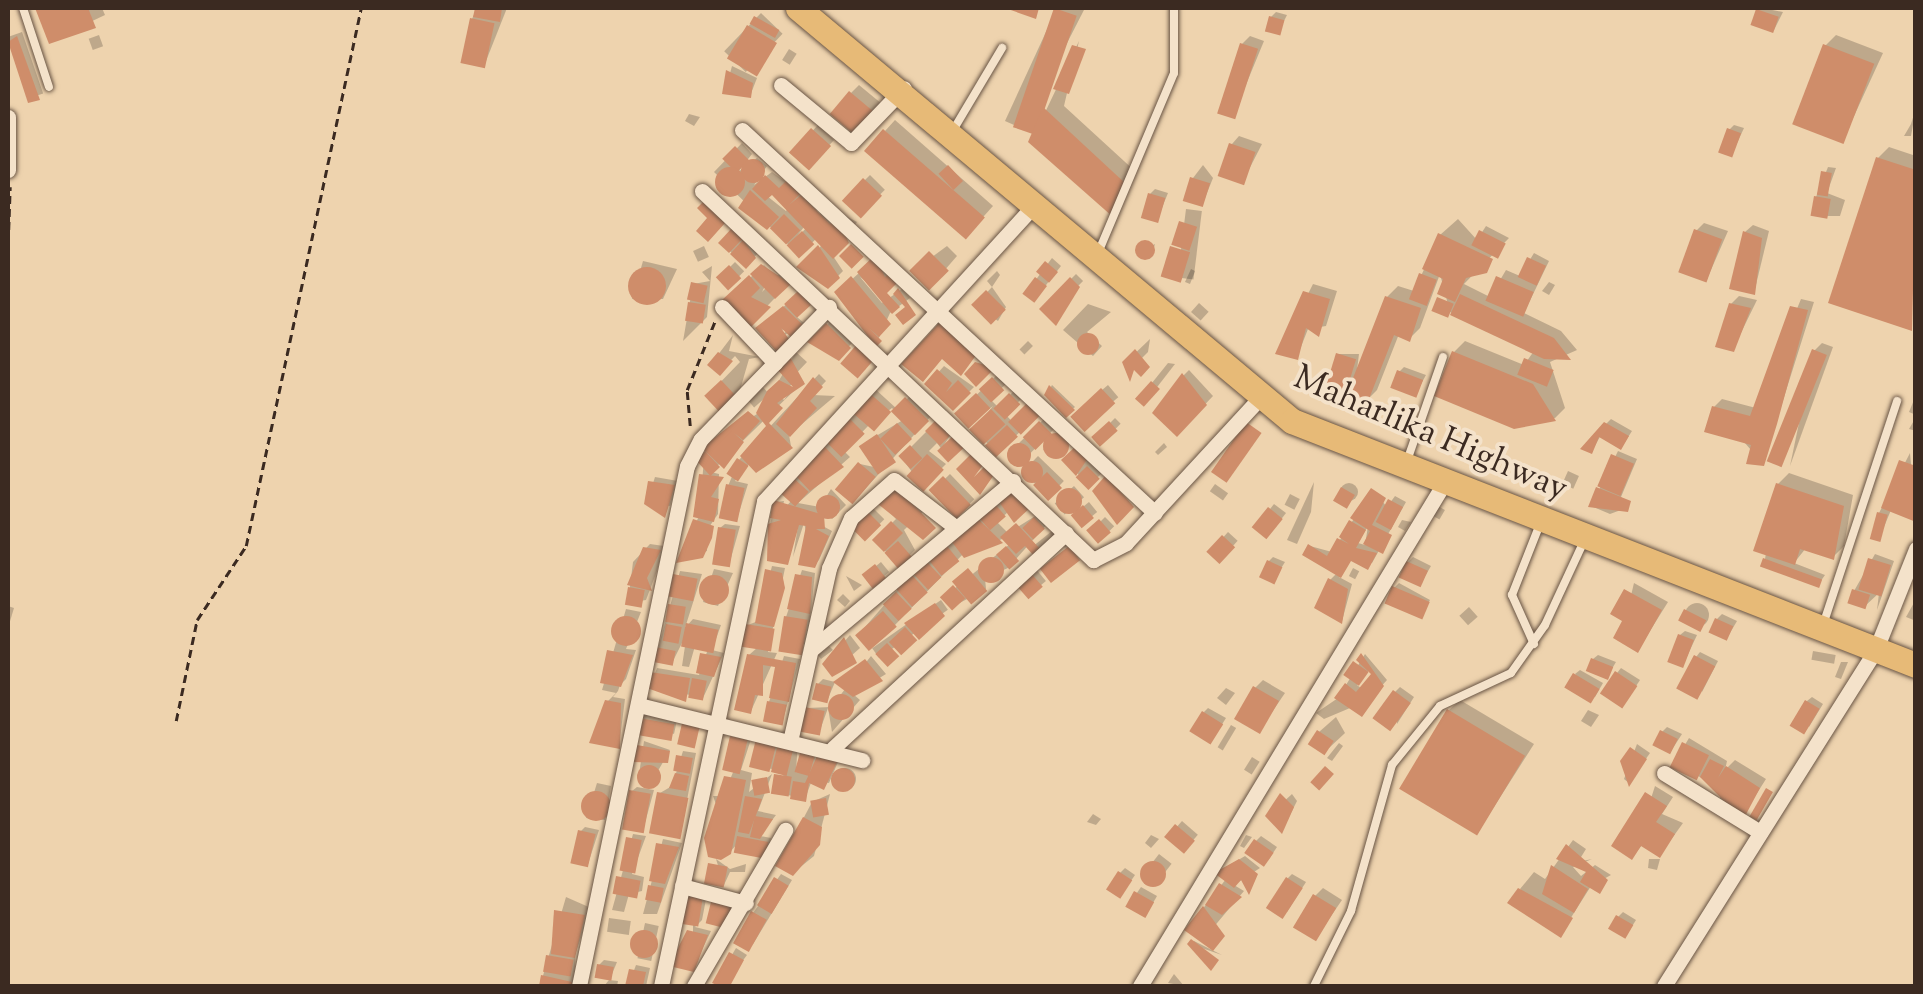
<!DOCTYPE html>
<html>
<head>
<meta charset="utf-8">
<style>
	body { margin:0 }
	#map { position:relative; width:1923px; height:994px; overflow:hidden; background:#eed3ae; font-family:"Sorts Mill Goudy",serif }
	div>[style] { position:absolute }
	.shadow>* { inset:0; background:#0003; transform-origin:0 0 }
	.round { border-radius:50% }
	.building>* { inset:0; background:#cf8d6a; transform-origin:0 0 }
	.path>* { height:2.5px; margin-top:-1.25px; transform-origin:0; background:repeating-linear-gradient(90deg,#3b2a21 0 8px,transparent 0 13px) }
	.roads { filter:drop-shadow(0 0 2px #685444) drop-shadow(0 0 2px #685444) }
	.service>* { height:8px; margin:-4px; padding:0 4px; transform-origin:4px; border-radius:4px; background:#f4e2ca }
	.minor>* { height:15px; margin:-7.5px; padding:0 7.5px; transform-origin:7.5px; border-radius:7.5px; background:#f4e2ca }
	.primary>* { height:25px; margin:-12.5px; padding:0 12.5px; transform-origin:12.5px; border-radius:12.5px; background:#e7ba77 }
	span { translate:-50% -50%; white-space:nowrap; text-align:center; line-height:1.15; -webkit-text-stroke:8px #f4e2ca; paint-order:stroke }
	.street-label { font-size:35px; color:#3b2a21 }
	.frame { position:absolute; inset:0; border:10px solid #3b2a21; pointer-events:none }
</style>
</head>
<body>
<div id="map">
	<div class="shadow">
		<div style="clip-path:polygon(38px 8px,102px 8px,105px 15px,50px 41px)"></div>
		<div style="clip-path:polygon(477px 8px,507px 8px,484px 66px,472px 19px)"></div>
		<div style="clip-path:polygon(1057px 8px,1085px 8px,1023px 129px,1005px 121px)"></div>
		<div style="clip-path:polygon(1762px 8px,1783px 12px,1774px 30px,1758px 11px)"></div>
		<div style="clip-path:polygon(1276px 12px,1287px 15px,1278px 33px,1271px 17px)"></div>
		<div style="left:761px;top:13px;width:30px;height:53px;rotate:44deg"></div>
		<div style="left:22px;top:32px;width:65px;height:15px;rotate:71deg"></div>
		<div style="left:99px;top:35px;width:12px;height:11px;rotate:70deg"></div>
		<div style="clip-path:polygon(1836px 35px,1883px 53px,1843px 140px,1825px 46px)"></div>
		<div style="clip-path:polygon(1250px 36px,1264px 41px,1233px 116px,1242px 44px)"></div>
		<div style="clip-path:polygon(1079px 41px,1064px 106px,1136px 172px,1113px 213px,1031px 142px)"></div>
		<div style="left:789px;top:49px;width:9px;height:13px;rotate:32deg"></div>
		<div style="clip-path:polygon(732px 66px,757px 78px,750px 96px,725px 92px)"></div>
		<div style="clip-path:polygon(859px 85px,882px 104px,864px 126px,851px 93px)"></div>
		<div style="clip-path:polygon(1916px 108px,1911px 136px,1904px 136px,1911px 124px)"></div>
		<div style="clip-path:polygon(689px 114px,700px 117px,694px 126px,685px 121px)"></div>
		<div style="clip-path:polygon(895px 120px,993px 206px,975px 226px,885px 131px)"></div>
		<div style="left:818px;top:125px;width:22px;height:38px;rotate:43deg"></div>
		<div style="clip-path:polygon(1734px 125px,1744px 128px,1732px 154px,1729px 130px)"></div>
		<div style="clip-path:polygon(1239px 136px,1262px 144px,1242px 183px,1232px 144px)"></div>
		<div style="clip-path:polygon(evenodd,742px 143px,752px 154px,738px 172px,757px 158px,767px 166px,754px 185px,772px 172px,820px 206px,791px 244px,827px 206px,857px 222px,833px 256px,843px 271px,828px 286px,800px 267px,823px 244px,817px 238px,799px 255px,714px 172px,742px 143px,772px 191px,788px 208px,786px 211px,767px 196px,772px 191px)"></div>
		<div style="clip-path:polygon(1889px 147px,1916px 156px,1911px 328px,1878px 158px)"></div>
		<div style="clip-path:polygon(1203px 165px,1213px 178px,1203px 203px,1193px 178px)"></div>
		<div style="clip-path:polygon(1828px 167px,1836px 168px,1827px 193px,1845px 200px,1840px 216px,1827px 216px,1816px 197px)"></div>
		<div style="left:870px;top:175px;width:21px;height:35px;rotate:45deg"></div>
		<div style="clip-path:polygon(1155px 189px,1168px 193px,1157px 220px,1150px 194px)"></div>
		<div style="left:1186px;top:209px;width:16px;height:69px;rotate:7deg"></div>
		<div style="clip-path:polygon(1458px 219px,1477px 240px,1486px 226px,1509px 238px,1464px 284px,1490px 297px,1506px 270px,1520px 276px,1534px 253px,1549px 261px,1524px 313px,1561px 331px,1577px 350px,1550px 362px,1565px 408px,1555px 418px,1515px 426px,1454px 352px,1465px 341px,1524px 365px,1534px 351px,1450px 312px,1440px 274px,1420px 328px,1409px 339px,1399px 334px,1377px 390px,1366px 401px,1355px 380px,1344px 391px,1338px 354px,1359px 354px,1356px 378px,1387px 297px,1398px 286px,1414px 291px,1440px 235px)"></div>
		<div style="clip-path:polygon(1704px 223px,1728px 231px,1707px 279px,1696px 231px)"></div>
		<div style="clip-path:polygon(1753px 225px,1769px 231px,1754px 293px,1745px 232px)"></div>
		<div style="clip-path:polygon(738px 226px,759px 252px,746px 266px,721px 243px)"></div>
		<div style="clip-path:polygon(1155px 244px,1150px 259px,1138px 253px,1139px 252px)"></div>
		<div style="left:704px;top:246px;width:12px;height:12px;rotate:66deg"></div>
		<div style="clip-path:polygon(947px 246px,957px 256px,930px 287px,913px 271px)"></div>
		<div style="clip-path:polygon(881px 253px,890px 275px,883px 294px,860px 277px,882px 303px,902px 289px,910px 298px,890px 313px,876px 344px,838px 292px)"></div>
		<div style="clip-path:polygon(1052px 258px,1061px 266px,1039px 294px,1026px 293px)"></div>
		<div style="clip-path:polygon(643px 261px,677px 269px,663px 299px,632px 299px)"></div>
		<div style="left:735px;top:262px;width:13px;height:21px;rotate:45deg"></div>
		<div style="clip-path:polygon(764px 265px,772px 273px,762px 292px,785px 268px,794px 278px,749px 325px,726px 300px)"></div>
		<div style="clip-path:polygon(712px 266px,707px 317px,683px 341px,693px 284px,710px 281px,702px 272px)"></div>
		<div style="clip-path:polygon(1191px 269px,1195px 271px,1190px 284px,1185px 282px)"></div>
		<div style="clip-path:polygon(997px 271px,1000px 275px,992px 287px,987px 281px)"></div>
		<div style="left:1076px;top:274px;width:10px;height:49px;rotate:45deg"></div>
		<div style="clip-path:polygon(1549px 282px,1555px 285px,1549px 295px,1542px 291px)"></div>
		<div style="clip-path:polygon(1313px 284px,1337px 291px,1326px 326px,1308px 329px,1297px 357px,1279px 352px)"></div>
		<div style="clip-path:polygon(992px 287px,1006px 307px,998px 321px,975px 305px)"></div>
		<div style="clip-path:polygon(804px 289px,814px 298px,797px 317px,804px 323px,772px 343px,788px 330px,759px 328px)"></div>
		<div style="clip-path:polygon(1739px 296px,1757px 300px,1733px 349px,1731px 304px)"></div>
		<div style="clip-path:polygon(1801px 299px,1814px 302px,1763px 464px,1714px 407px,1722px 399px,1756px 408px)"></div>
		<div style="left:1199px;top:303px;width:13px;height:12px;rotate:42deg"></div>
		<div style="clip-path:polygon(1088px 304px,1111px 312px,1087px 332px,1102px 346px,1093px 356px,1063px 330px)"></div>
		<div style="clip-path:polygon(832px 320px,854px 341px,839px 357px,811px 342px)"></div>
		<div style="clip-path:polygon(733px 335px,729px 351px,760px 357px,749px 359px,740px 390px,719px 410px,707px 396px,740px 362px,735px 356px,720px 372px,711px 364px)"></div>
		<div style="clip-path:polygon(1150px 339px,1148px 352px,1132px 368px,1126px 362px)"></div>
		<div style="left:1028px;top:341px;width:7px;height:12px;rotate:45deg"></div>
		<div style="clip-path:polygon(1822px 343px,1833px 347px,1790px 466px,1814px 351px)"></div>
		<div style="clip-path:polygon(evenodd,796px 352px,807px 362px,789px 381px,804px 381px,711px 472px,719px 474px,718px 514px,705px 533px,707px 551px,679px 561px,699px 516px,705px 448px,760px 412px,796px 352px,792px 384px,794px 386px,784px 400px,780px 396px,792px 384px)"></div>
		<div style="clip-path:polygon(1168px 363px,1175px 364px,1144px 404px,1139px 399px)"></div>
		<div style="clip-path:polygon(944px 366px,974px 387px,953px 408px,928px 384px)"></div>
		<div style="clip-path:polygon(1404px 367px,1426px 375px,1415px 395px,1399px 372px)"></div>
		<div style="clip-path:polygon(1189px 370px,1213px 396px,1177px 434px,1178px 381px)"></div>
		<div style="clip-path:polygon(819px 374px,826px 381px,813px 395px,835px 396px,789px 435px,791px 446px,750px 463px,735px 481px,748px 484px,737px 519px,728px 486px,739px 460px)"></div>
		<div style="clip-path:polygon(998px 374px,1006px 384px,990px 399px,998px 407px,1015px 390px,1022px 398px,1006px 415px,1021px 431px,997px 453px,974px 430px,993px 406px,969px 425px,958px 413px)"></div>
		<div style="clip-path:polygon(1052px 385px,1075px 407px,1066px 415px,1047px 394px)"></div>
		<div style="left:1108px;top:385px;width:16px;height:47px;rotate:50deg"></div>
		<div style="left:762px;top:386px;width:11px;height:20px;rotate:49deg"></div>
		<div style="clip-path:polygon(874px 388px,897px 409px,912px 394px,932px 415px,858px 497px,860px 464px,874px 467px,866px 442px,903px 420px,892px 408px,869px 425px,844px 451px,850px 457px,798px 503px,820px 507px,831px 489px,846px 505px,832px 519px,822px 509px,819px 524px,832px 531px,819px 560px,814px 565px,804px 523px,793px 557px,800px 513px,787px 562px,770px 525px,775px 502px,784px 501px,782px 511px,792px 500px,781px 490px)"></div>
		<div style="clip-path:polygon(1916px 395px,1916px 415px,1909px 412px)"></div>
		<div style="clip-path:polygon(1916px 417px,1916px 431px,1909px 429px)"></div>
		<div style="clip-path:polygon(1045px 418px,1055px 428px,1017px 467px,1010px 460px,1018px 444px)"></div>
		<div style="left:1115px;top:418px;width:8px;height:28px;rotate:45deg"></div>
		<div style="clip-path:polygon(1611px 419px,1632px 431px,1625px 442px,1601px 435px,1592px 451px,1583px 447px)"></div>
		<div style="clip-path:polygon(1067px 426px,1073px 432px,1061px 453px,1043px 450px)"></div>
		<div style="clip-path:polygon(955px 428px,944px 445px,949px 459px,937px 443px,929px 451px,946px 464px,923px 487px,901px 457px,926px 432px)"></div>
		<div style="clip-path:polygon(1083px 442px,1103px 472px,1089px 486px,1065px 460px)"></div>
		<div style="clip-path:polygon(1164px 443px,1167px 447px,1158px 455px,1155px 452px)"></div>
		<div style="clip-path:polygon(1618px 451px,1637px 459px,1621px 497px,1629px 507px,1610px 514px,1591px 506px)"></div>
		<div style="clip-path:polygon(1910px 453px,1916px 519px,1891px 510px,1879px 539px,1879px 513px)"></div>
		<div style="left:1038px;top:456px;width:36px;height:22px;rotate:44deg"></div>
		<div style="left:1568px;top:471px;width:12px;height:14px;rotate:24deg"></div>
		<div style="clip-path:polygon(1789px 473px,1853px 495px,1844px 546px,1833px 557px,1806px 548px,1794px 563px,1825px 575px,1818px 585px,1765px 559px,1778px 484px)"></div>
		<div style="left:950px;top:474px;width:35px;height:23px;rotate:46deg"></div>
		<div style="clip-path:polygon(655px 477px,678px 481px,670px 506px,647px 502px)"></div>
		<div style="clip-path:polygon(906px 481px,929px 506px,904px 530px,915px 550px,899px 566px,875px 540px,896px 519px,882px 504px)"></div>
		<div style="clip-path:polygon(1314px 482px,1311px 512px,1297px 544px,1287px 540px)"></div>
		<div class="round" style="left:1340px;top:483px;width:18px;height:18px"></div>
		<div style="left:1215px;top:484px;width:16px;height:9px;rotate:35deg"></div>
		<div style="left:1074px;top:486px;width:15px;height:26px;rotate:48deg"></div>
		<div style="clip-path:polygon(evenodd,1373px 490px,1387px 507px,1395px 496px,1406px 502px,1372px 563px,1352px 558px,1339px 577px,1352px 584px,1342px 621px,1330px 580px,1337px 573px,1310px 546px,1332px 552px,1373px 490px,1368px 526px,1365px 545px,1358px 543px,1368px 526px)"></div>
		<div style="left:1290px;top:494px;width:11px;height:12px;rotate:27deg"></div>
		<div style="clip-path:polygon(1000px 500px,1008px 512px,997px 522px,1008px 533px,1040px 513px,1048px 523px,1008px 568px,985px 578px,986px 589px,952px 607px,944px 597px,1010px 544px,1005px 538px,964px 553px,895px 625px,858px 635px,928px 555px)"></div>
		<div style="left:1089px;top:502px;width:13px;height:20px;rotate:51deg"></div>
		<div style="clip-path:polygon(1274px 504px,1286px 513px,1272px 531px,1270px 509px)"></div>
		<div style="left:1438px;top:506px;width:8px;height:11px;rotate:30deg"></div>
		<div style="left:873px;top:508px;width:16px;height:27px;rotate:45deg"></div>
		<div style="left:1105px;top:517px;width:13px;height:21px;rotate:45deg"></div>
		<div style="clip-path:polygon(1402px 520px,1411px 522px,1405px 531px,1398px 527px)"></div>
		<div style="clip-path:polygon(725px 524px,740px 526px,729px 565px,720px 528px)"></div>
		<div style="left:1052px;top:531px;width:6px;height:28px;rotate:51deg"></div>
		<div style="left:1228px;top:532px;width:13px;height:27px;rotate:42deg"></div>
		<div style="clip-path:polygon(650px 544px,664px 546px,657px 571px,646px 600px,628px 603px,633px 562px)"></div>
		<div style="clip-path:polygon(1875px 554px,1894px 561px,1877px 610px,1879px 593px,1865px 606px,1854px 591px)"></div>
		<div style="clip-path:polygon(1273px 557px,1285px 562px,1273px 581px,1269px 561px)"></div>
		<div style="clip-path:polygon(1413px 557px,1431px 566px,1420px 585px,1408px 562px)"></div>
		<div style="left:881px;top:562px;width:13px;height:21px;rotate:51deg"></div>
		<div style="clip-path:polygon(772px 566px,785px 568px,768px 652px,777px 653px,751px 711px,749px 655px,758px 647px,748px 625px,758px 621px)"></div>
		<div style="left:1035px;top:568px;width:17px;height:24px;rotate:50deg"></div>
		<div style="left:1353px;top:568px;width:7px;height:9px;rotate:27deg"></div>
		<div style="clip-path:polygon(714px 569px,733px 573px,718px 606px,703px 602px)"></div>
		<div style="clip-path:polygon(802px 570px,815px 573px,807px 649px,786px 617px)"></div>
		<div style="clip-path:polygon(680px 571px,702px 574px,685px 628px,693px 619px,721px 625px,712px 650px,724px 653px,703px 698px,650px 686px,657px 668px,699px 675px,708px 649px,695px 646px,689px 667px,682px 666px,687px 633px,672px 663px,658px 648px)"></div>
		<div style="clip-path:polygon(846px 576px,862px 585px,854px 591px)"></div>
		<div style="clip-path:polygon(1399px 583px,1430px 600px,1422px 615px,1394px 588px)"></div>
		<div style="clip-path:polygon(1634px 583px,1668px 602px,1638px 650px,1625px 620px)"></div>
		<div style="clip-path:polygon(843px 594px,850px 601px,845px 607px,837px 600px)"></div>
		<div style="clip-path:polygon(1916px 599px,1916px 621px,1906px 617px)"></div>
		<div style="left:941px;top:600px;width:12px;height:84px;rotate:55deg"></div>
		<div class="round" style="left:1685px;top:603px;width:24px;height:24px"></div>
		<div style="clip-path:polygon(8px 606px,14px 608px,8px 628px)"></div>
		<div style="left:1469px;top:607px;width:13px;height:13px;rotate:48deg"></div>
		<div style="clip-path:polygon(626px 609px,641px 612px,626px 649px,636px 650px,626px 679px,620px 685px,618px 691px,613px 697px,625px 699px,619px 747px,607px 702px,616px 693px,602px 690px)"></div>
		<div style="clip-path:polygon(1722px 614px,1737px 621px,1727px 638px,1717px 619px)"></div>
		<div style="clip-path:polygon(1685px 631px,1697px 635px,1683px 665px,1680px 635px)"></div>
		<div style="clip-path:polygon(850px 635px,860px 648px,832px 673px,825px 664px)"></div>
		<div style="clip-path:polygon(829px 646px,833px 650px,821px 659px,818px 655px)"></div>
		<div style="left:1813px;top:651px;width:23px;height:9px;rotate:10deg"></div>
		<div style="clip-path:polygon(1700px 652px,1718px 661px,1702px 692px,1696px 657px)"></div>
		<div style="clip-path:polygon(evenodd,1365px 654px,1387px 680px,1369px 700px,1324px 719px,1316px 713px,1338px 698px,1365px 654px,1370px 669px,1375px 674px,1362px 689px,1357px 685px,1370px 669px)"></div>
		<div style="clip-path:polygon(1598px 655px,1616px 662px,1607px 677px,1593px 659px)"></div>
		<div style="clip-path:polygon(784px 656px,800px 659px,782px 723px,769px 702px)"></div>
		<div style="clip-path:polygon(871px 656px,886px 674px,853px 694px,860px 700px,832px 732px,828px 708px,819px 733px,806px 708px,831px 707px)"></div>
		<div style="clip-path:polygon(1841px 662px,1848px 662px,1841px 679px,1835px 677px)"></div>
		<div style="clip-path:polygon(1621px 668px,1640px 680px,1627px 700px,1617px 673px)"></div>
		<div style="clip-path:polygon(1580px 670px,1603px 683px,1595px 697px,1575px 674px)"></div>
		<div style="clip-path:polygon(823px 679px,835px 682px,827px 701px,818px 684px)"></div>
		<div style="clip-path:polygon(1263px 680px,1285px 693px,1259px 731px,1255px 688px)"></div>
		<div style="clip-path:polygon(1400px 687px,1414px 697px,1397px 724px,1395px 692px)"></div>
		<div style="clip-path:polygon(1226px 688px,1235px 693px,1226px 705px,1217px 698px)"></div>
		<div style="clip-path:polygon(1812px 697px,1823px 704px,1809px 727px,1807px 701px)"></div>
		<div style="clip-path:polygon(1460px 700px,1534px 744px,1478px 832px,1449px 710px)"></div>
		<div style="clip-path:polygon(1208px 708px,1226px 718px,1211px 742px,1204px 712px)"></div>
		<div style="clip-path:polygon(1588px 710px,1599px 715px,1591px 727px,1581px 721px)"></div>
		<div style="clip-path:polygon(646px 714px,677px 720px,674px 734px,641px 719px)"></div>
		<div style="clip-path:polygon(1336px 717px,1345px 733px,1329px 748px,1319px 732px)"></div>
		<div style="left:1231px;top:725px;width:6px;height:26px;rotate:31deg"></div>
		<div style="clip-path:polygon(1667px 727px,1682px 734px,1671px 751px,1662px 732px)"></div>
		<div style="clip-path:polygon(737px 733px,752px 736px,741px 770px,752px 773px,749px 792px,772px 774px,758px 811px,776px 815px,760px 836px,771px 838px,768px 852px,738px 843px,730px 852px,706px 838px,718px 810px,713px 796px,723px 796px,734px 770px)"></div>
		<div style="clip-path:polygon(759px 737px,798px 739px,796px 773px,804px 747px,819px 745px,815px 759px,826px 748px,841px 755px,829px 783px,812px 780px,805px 799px,775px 792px,785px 772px,754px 765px)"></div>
		<div style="clip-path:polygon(1689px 738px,1727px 761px,1725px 770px,1735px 760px,1766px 779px,1742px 817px,1719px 802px,1725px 778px,1718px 785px,1673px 765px)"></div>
		<div style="clip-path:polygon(644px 741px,670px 750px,651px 783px,638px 781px)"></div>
		<div style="clip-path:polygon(1339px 743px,1343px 746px,1332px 761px,1327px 758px)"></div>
		<div style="clip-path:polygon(1637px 744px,1650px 753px,1629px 783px,1624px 779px)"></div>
		<div style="clip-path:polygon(683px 751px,696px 753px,680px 837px,660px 793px,672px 786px)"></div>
		<div style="left:1252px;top:757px;width:9px;height:15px;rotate:32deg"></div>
		<div class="round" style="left:834px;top:768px;width:22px;height:22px"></div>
		<div style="clip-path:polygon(597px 783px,611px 786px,605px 820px,586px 818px)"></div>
		<div style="clip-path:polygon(1655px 786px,1673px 797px,1662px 814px,1683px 823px,1660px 855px,1643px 844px,1632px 857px)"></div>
		<div style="clip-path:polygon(637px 787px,654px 790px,643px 830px,632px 791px)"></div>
		<div style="clip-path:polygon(830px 794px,814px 856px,793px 873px,779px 865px,812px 802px)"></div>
		<div style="clip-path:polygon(1292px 794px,1297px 801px,1282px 831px,1268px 816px)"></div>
		<div style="clip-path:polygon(1093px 814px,1101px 819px,1096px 825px,1087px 822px)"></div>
		<div style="left:1182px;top:821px;width:21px;height:22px;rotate:41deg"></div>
		<div style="clip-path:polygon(585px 827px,599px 830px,588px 864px,580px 832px)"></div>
		<div style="clip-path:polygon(633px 834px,646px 836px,632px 874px,644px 877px,642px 891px,629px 894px,624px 912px,612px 910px)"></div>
		<div style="clip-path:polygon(1151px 835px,1159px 839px,1151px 848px,1145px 843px)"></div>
		<div style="clip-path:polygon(1246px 835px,1252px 837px,1244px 848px,1240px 846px)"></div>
		<div style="clip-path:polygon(1261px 836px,1277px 847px,1269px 859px,1256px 841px)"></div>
		<div style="clip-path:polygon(663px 839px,682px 843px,657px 914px,643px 914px)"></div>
		<div style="clip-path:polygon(1573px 840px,1586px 849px,1578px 862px,1592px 859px,1573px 867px,1581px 876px,1595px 865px,1611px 875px,1591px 886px,1560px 935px,1520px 889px,1534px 872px,1545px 879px)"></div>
		<div style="left:1159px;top:854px;width:16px;height:24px;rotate:38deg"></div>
		<div style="clip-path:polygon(1245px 856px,1260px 868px,1234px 885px,1244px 891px,1207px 935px,1187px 929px,1226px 879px,1218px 872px)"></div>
		<div style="clip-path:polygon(716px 859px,730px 869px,746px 864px,745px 872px,730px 872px,724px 885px)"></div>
		<div style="clip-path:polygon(1649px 859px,1660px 859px,1657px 870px,1648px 868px)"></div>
		<div style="clip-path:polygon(1125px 868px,1135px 875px,1124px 891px,1120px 873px)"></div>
		<div style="clip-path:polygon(781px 874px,792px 880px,753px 944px,753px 913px)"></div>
		<div style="clip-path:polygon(1292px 874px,1306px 882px,1287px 912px,1288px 878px)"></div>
		<div style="clip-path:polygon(1141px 887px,1157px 896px,1149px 910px,1128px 906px)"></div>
		<div style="clip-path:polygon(1323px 888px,1342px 900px,1316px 938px,1315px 896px)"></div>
		<div style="clip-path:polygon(693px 891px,707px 894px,702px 920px,695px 927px,711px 931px,693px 969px)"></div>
		<div style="clip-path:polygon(566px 897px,591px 908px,575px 955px,576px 986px,540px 986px)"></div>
		<div style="clip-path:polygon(1623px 912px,1636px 920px,1626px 936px,1618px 917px)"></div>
		<div style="left:609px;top:918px;width:22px;height:14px;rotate:8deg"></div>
		<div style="left:645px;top:923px;width:14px;height:36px;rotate:12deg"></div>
		<div style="clip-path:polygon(1194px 941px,1222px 955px,1190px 944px)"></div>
		<div style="clip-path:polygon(736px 948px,747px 955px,724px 986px,716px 982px)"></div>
		<div style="clip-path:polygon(604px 960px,617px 962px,610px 979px,599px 965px)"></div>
		<div style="clip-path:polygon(636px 965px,650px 968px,646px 986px,628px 986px)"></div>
		<div style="clip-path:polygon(1174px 974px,1184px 986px,1168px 983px)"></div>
		<div style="clip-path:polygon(609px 980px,618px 981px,617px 986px,604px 986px)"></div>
	</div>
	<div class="building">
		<div style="clip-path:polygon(35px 8px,88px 8px,96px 28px,49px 44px)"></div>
		<div style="clip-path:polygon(475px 8px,502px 8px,500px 22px,473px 17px)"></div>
		<div style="clip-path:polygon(1005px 8px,1039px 8px,1036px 19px)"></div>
		<div style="left:1054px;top:8px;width:24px;height:126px;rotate:19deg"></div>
		<div style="left:1756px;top:9px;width:24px;height:17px;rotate:19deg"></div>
		<div style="left:754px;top:16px;width:29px;height:9px;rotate:29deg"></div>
		<div style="left:1269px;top:16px;width:16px;height:16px;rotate:15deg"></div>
		<div style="left:470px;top:18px;width:25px;height:46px;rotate:12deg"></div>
		<div style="left:747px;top:25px;width:35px;height:39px;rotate:31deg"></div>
		<div style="clip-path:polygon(17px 36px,40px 100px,28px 103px,8px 42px)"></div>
		<div style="left:1240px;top:43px;width:19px;height:74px;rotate:18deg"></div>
		<div style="left:1823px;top:44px;width:55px;height:86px;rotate:21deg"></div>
		<div style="clip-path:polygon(1072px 45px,1086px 49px,1069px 94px,1053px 89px)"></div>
		<div style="clip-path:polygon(726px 70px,753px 83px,751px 98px,722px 94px)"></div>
		<div style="left:849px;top:91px;width:35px;height:30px;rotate:40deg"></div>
		<div style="clip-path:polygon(1043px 107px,1126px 184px,1113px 217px,1028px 142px)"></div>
		<div style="left:811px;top:128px;width:27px;height:33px;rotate:42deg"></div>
		<div style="left:1727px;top:128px;width:15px;height:26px;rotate:20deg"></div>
		<div style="left:883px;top:129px;width:135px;height:29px;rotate:41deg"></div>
		<div style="left:1229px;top:143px;width:28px;height:35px;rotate:19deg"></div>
		<div style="left:735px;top:146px;width:20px;height:18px;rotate:45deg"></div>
		<div style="clip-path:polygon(1876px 157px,1916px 170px,1912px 331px,1828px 303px)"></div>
		<div class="round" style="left:741px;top:159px;width:24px;height:24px"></div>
		<div style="left:948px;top:165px;width:22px;height:13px;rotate:47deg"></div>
		<div class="round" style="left:715px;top:167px;width:30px;height:30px"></div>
		<div style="left:1821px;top:171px;width:11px;height:24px;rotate:10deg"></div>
		<div style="clip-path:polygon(765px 175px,779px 188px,791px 176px,804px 190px,789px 205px,801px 195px,830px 224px,837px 217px,849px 243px,833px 259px,772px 195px,765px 201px,752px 189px)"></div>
		<div style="left:1190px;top:177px;width:21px;height:25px;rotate:17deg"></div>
		<div style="left:863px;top:178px;width:26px;height:31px;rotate:43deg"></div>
		<div style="clip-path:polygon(750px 190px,779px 217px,767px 230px,738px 208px)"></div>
		<div style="left:1148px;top:193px;width:18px;height:26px;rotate:16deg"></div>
		<div style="left:1814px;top:196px;width:17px;height:20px;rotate:10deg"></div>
		<div style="clip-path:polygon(703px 202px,725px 223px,708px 242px,696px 231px,707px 218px,697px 208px)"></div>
		<div style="left:784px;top:214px;width:23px;height:20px;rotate:45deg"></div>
		<div style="left:1179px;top:221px;width:19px;height:25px;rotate:18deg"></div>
		<div style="clip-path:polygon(732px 228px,746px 235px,729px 253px,718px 243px)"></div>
		<div style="left:1694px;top:229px;width:30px;height:46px;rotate:20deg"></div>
		<div style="left:1479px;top:230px;width:30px;height:17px;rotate:27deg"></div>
		<div style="left:802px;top:231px;width:18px;height:21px;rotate:47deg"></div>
		<div style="clip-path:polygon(1743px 231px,1762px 238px,1755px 295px,1729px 289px)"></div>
		<div style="clip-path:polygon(1438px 233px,1493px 259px,1487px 273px,1466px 278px,1455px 302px,1437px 294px,1443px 279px,1422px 269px)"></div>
		<div style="clip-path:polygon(743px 240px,756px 258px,746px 269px,730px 254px)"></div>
		<div class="round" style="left:1135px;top:240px;width:20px;height:20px"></div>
		<div style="left:851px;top:244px;width:18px;height:17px;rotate:45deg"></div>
		<div style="clip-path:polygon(818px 245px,840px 278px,828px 289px,796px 267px)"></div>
		<div style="left:1170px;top:246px;width:21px;height:32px;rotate:17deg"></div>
		<div style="left:929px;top:251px;width:28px;height:28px;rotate:45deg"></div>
		<div style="clip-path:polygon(875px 255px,885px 277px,891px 271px,900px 280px,887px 293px,900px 307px,892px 314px,857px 272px)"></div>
		<div style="left:1527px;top:257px;width:21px;height:22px;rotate:25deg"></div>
		<div style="left:1045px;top:261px;width:17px;height:14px;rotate:40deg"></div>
		<div style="clip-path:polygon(761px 264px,791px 284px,775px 299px,750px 274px)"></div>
		<div style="left:729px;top:265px;width:18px;height:18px;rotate:47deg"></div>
		<div class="round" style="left:628px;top:267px;width:38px;height:38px"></div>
		<div style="left:1419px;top:273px;width:19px;height:28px;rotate:21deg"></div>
		<div style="clip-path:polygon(749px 275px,760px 288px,751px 297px,771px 307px,749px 329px,722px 300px)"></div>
		<div style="clip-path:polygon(851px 276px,891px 324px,879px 337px,869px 328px,882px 341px,876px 347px,834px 292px)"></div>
		<div style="left:1496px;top:276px;width:41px;height:27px;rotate:23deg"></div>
		<div style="left:1035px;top:277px;width:15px;height:21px;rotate:37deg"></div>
		<div style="clip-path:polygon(1070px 277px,1080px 287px,1056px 326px,1039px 309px)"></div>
		<div style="left:691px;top:282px;width:17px;height:18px;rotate:13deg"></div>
		<div style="clip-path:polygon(898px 288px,916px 315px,903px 325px,895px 315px,905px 307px,893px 294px)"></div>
		<div style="left:986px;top:290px;width:28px;height:21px;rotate:45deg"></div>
		<div style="left:798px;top:291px;width:19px;height:19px;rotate:47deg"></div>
		<div style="clip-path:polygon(1303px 291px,1330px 299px,1319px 337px,1306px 328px,1298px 360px,1275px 354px)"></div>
		<div style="clip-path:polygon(1460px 294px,1554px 338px,1571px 360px,1544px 359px,1450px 315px)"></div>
		<div style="clip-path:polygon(1385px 296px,1421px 308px,1410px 342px,1394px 335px,1367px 404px,1346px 396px)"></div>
		<div style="left:1437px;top:297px;width:18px;height:15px;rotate:22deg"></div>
		<div style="left:688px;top:302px;width:18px;height:19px;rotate:9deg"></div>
		<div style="clip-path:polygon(1729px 303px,1751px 308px,1734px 352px,1715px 347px)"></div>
		<div style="clip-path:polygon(783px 306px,804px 326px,792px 338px,781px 328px,791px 342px,778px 353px,755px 328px)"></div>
		<div style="clip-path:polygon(1790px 306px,1808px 310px,1777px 424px,1764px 466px,1746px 464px,1751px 445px,1704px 432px,1712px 406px,1750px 416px)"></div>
		<div style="clip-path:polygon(943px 319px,977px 354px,961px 376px,942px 359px,923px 382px,901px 364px)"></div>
		<div style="clip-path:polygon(826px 323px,851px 348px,839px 361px,807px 342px)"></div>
		<div class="round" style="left:1077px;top:333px;width:22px;height:22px"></div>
		<div style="left:858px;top:343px;width:23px;height:27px;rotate:41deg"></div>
		<div style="clip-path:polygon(1135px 349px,1150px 367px,1141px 377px,1134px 370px,1130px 382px,1122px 362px)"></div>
		<div style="left:1812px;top:349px;width:16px;height:121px;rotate:22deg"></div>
		<div style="clip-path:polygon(1452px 351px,1533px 384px,1556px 421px,1514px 429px,1434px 396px)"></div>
		<div style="clip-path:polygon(718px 352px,733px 361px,720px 376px,707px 365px)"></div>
		<div style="left:1336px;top:353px;width:21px;height:37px;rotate:17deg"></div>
		<div style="clip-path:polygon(789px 355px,805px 384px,777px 403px,783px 408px,769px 423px,793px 448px,756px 473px,740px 456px,766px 426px,756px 413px,767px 391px,779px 380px,793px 387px,777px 369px)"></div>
		<div style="left:1524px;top:358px;width:32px;height:18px;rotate:22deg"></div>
		<div style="clip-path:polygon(975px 362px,995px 368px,976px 387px,964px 374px)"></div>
		<div style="clip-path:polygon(937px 369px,952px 383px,946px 392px,958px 380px,971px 393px,953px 411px,924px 384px)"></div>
		<div style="left:1397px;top:370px;width:28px;height:19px;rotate:21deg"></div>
		<div style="clip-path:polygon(1182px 373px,1207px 405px,1177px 437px,1152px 413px)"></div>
		<div style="clip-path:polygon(813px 377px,823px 387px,810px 401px,817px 408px,790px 437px,776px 424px)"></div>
		<div style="left:992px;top:377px;width:18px;height:18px;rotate:47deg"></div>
		<div style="left:721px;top:380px;width:23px;height:23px;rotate:47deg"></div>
		<div style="left:1151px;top:381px;width:12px;height:24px;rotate:42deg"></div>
		<div style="clip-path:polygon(1049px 385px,1075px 410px,1066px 418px,1044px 395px)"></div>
		<div style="left:1101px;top:388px;width:21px;height:42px;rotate:47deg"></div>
		<div style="left:867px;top:391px;width:32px;height:26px;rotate:41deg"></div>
		<div style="left:976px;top:393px;width:21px;height:30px;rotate:47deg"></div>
		<div style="left:1009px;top:393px;width:16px;height:22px;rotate:45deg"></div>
		<div style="left:905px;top:397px;width:34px;height:20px;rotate:45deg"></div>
		<div style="left:1030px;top:400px;width:18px;height:31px;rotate:45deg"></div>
		<div style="left:991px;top:409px;width:21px;height:30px;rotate:47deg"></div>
		<div style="clip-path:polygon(748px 411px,760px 421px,743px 440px,734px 433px,744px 442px,724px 469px,702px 448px)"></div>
		<div style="left:847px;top:416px;width:25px;height:33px;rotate:45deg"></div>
		<div style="left:937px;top:419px;width:21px;height:17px;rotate:45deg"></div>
		<div style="left:1039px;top:421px;width:18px;height:23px;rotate:45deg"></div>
		<div style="left:1109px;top:421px;width:13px;height:24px;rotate:48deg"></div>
		<div style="left:1246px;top:422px;width:19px;height:61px;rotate:35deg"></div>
		<div style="clip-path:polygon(1604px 422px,1629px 436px,1621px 450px,1599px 437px,1592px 454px,1580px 449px)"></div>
		<div style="left:897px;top:423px;width:22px;height:23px;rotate:47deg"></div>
		<div style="left:1007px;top:425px;width:16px;height:30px;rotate:47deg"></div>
		<div class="round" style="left:1043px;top:433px;width:26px;height:26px"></div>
		<div style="left:877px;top:434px;width:34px;height:22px;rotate:56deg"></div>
		<div style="left:954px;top:435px;width:16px;height:23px;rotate:47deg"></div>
		<div class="round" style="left:1007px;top:443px;width:24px;height:24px"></div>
		<div style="clip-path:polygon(822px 444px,844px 467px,810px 491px,793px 473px)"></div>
		<div style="left:910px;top:445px;width:18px;height:16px;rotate:47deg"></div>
		<div style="clip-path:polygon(1077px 445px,1088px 458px,1076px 476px,1061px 460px)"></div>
		<div style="left:705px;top:451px;width:22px;height:13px;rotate:47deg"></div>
		<div style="clip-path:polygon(972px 453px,983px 465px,974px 477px,986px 465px,998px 469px,980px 495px,956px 469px)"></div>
		<div style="left:927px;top:454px;width:23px;height:30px;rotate:43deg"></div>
		<div style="left:1611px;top:454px;width:25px;height:35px;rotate:23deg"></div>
		<div style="left:737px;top:458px;width:14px;height:19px;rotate:34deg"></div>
		<div style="clip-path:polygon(1899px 460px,1916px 466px,1916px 522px,1881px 508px)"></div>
		<div class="round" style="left:1021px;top:461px;width:22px;height:22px"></div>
		<div style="left:858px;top:462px;width:23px;height:36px;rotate:40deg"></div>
		<div style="left:1087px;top:466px;width:18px;height:16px;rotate:45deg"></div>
		<div style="left:1047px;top:472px;width:22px;height:19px;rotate:47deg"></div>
		<div style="clip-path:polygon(699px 474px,724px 477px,711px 497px,719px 499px,714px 522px,693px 517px)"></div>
		<div style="left:790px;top:475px;width:25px;height:20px;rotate:42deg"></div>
		<div style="clip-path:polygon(1106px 475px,1134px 507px,1117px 525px,1092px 491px)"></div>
		<div style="left:943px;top:476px;width:40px;height:20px;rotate:46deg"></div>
		<div style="clip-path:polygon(648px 481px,675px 485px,665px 518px,644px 504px)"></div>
		<div style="clip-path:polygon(1776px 483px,1844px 506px,1834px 560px,1800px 549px,1795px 565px,1753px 551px)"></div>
		<div style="left:726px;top:484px;width:19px;height:35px;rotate:12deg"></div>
		<div style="clip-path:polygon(896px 487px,936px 528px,923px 540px,878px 504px)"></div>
		<div style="left:1341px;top:487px;width:16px;height:16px;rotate:30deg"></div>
		<div style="clip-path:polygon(1596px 487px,1631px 501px,1628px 512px,1588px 507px)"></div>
		<div class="round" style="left:1056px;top:488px;width:26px;height:26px"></div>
		<div style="clip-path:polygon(1371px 488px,1386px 498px,1372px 525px,1392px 535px,1383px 554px,1363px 544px,1370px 531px,1350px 518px)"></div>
		<div style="clip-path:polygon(1007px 490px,1032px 506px,1014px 523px,997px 499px)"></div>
		<div class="round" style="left:816px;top:495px;width:24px;height:24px"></div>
		<div style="left:1388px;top:499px;width:17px;height:26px;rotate:28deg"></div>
		<div style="clip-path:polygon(773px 500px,824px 515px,825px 529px,816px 529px,829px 536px,815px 568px,798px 565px,806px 526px,799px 525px,788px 565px,767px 561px,768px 524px,781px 520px,770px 518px)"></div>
		<div style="left:994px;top:503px;width:18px;height:21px;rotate:49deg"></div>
		<div style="left:1083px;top:505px;width:17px;height:16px;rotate:50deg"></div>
		<div style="left:1268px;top:507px;width:19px;height:26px;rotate:39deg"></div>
		<div style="left:867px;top:511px;width:20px;height:23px;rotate:45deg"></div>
		<div style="left:1877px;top:512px;width:11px;height:28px;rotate:15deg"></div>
		<div style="clip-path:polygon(976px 517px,1003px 543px,964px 558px,949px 538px)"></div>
		<div style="left:1034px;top:517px;width:16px;height:16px;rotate:47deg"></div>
		<div style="clip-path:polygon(693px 519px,714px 526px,712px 538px,703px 558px,676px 563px)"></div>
		<div style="left:1099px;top:519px;width:18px;height:17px;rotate:49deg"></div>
		<div style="clip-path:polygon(1349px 520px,1366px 530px,1356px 548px,1377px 553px,1368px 570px,1351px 561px,1341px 578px,1302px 555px,1308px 544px,1327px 556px,1337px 538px,1349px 544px,1339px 537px)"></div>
		<div style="left:891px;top:521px;width:17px;height:27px;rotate:45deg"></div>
		<div style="clip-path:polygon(1016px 523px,1042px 551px,1035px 557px,1025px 546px,1016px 554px,1000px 537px)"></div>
		<div style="left:718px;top:527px;width:18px;height:38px;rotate:9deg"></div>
		<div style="left:1222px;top:535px;width:18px;height:23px;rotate:43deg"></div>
		<div style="left:898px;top:541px;width:21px;height:18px;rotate:49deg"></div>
		<div style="left:943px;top:541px;width:26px;height:23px;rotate:51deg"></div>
		<div style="left:1006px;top:546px;width:20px;height:13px;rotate:49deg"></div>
		<div style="left:1069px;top:546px;width:18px;height:37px;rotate:52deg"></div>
		<div style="clip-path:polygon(643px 547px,661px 550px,647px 578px,652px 591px,627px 585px)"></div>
		<div class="round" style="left:978px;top:557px;width:26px;height:26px"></div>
		<div style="left:1763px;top:558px;width:63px;height:9px;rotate:20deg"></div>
		<div style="left:1868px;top:558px;width:24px;height:33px;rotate:17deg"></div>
		<div style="left:1267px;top:560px;width:17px;height:19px;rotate:25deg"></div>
		<div style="left:1406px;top:561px;width:24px;height:18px;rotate:24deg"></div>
		<div style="left:927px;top:562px;width:21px;height:18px;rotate:47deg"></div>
		<div style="left:875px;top:564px;width:18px;height:17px;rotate:52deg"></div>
		<div style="left:968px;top:568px;width:30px;height:21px;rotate:50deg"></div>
		<div style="clip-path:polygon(765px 569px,782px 573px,785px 588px,774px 627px,755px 623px)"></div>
		<div style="left:1029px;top:571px;width:21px;height:19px;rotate:49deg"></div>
		<div style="left:673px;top:574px;width:25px;height:23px;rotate:11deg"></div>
		<div style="clip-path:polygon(795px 574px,812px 577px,810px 614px,787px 609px)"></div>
		<div style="left:911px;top:574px;width:25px;height:21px;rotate:48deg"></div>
		<div class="round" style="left:699px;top:575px;width:30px;height:30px"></div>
		<div style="clip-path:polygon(1328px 578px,1348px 589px,1342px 624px,1314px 608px)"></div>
		<div style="left:953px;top:585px;width:18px;height:18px;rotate:47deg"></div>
		<div style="left:1392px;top:586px;width:41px;height:19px;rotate:23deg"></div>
		<div style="left:628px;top:587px;width:17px;height:18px;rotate:10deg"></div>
		<div style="clip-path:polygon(1624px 589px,1662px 610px,1638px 653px,1613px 638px,1622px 621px,1610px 614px)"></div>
		<div style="left:1852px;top:589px;width:19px;height:15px;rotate:18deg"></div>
		<div style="left:896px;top:592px;width:23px;height:18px;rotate:47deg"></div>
		<div style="clip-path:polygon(935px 603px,945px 616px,919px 640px,904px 623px)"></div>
		<div style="left:668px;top:604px;width:18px;height:18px;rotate:9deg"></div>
		<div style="left:1684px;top:609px;width:25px;height:13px;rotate:27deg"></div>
		<div style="left:883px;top:611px;width:21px;height:37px;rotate:49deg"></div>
		<div style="left:784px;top:616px;width:24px;height:36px;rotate:9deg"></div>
		<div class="round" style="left:611px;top:616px;width:30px;height:30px"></div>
		<div style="left:1715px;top:618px;width:20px;height:16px;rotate:24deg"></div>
		<div style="left:686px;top:623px;width:33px;height:24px;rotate:12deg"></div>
		<div style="left:666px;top:624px;width:16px;height:17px;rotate:11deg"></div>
		<div style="left:745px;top:624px;width:30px;height:23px;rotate:9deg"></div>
		<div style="left:905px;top:627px;width:18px;height:22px;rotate:47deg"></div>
		<div style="left:1678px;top:634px;width:17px;height:30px;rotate:21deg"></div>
		<div style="clip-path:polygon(844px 637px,857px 663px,832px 677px,822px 664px)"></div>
		<div style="left:887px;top:643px;width:18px;height:16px;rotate:47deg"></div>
		<div style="left:655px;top:647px;width:21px;height:15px;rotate:11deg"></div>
		<div style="clip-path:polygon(607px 650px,633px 655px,621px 687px,600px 683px)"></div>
		<div style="clip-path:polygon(700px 653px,721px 657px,714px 677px,696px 673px)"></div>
		<div style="clip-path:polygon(1361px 653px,1384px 686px,1362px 717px,1334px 698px,1345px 683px,1356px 692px,1371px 674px,1356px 660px)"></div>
		<div style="clip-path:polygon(747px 654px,796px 663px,789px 702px,769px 698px,775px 667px,763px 665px,763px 696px,755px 695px,751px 714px,734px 710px)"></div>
		<div style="left:1694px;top:655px;width:24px;height:38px;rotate:28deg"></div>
		<div style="left:1591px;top:658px;width:24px;height:14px;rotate:22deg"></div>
		<div style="clip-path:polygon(865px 659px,883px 681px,853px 697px,833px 682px)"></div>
		<div style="left:1353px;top:661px;width:19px;height:17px;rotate:35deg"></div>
		<div style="left:1615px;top:671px;width:27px;height:27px;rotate:34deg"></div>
		<div style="clip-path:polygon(650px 672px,690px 678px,686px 702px,647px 688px)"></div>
		<div style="left:1573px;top:673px;width:31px;height:17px;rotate:31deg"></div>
		<div style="left:692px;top:678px;width:15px;height:20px;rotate:11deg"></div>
		<div style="left:816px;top:683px;width:16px;height:17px;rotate:14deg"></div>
		<div style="left:1253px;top:686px;width:30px;height:38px;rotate:30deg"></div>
		<div style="left:1393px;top:690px;width:22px;height:35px;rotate:36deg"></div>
		<div class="round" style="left:828px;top:694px;width:26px;height:26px"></div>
		<div style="clip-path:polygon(605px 700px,621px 703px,620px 749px,589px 743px)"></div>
		<div style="left:1805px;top:700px;width:17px;height:30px;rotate:31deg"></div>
		<div style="left:767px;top:701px;width:20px;height:21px;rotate:11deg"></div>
		<div style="left:804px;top:707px;width:21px;height:25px;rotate:11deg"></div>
		<div style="left:1447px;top:709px;width:91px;height:93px;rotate:31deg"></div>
		<div style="left:1202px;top:711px;width:25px;height:24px;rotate:32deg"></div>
		<div style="left:639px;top:718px;width:36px;height:17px;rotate:10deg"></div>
		<div style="left:683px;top:719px;width:18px;height:26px;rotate:13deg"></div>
		<div style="left:1317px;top:730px;width:20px;height:17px;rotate:33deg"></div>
		<div style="left:1660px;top:730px;width:20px;height:17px;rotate:27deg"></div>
		<div style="left:757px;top:735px;width:21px;height:33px;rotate:14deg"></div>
		<div style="left:730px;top:736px;width:18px;height:35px;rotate:13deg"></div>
		<div style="left:779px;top:740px;width:16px;height:33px;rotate:14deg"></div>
		<div style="left:1682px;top:742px;width:30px;height:28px;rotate:26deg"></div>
		<div style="clip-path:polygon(637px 745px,670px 751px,668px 763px,633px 762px)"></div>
		<div style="left:802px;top:746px;width:15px;height:27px;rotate:16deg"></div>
		<div style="clip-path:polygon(1630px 747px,1647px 759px,1629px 787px,1620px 761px)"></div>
		<div style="clip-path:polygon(819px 752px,838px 760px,824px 790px,809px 783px,806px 802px,790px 799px,793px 781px,805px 783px)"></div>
		<div style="left:676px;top:755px;width:17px;height:16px;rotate:10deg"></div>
		<div style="clip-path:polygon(1710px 759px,1724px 766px,1718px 778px,1726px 766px,1760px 788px,1743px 820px,1700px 777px)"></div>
		<div class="round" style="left:637px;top:765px;width:24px;height:24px"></div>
		<div style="left:1325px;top:766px;width:12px;height:22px;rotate:42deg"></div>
		<div class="round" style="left:831px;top:768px;width:24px;height:24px"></div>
		<div style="clip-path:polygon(675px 773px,689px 776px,686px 791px,669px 788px)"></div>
		<div style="left:774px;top:774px;width:18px;height:20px;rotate:9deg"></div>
		<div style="clip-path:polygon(724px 776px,746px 780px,731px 854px,721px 860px,708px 857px,704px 838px)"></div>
		<div style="left:767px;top:777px;width:16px;height:16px;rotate:79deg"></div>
		<div style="left:1766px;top:788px;width:8px;height:33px;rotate:30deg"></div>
		<div style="left:629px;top:790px;width:22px;height:40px;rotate:10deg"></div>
		<div class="round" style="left:581px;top:791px;width:30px;height:30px"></div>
		<div style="left:657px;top:792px;width:32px;height:42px;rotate:11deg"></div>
		<div style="clip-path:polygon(1645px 792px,1667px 806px,1656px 822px,1675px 834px,1660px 858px,1641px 846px,1632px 860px,1611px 846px)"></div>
		<div style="clip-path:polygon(1280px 793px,1294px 807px,1282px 834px,1265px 816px)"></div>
		<div style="clip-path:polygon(745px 796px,762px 799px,749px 834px,738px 832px)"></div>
		<div style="left:826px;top:798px;width:17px;height:16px;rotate:80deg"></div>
		<div style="clip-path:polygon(755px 816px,773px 819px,760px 839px,750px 837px)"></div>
		<div style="clip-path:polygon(803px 817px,822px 827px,820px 845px,793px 876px,775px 866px)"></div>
		<div style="left:1175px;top:824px;width:26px;height:17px;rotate:40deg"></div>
		<div style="left:578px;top:830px;width:18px;height:34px;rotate:13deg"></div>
		<div style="left:737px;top:836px;width:32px;height:17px;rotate:11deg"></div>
		<div style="left:626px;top:837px;width:16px;height:34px;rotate:11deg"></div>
		<div style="left:1254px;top:839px;width:24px;height:17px;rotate:35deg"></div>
		<div style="clip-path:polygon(656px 843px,679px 847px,665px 884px,649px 881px)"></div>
		<div style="clip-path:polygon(1566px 844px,1608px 880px,1600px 894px,1580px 882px,1586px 872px,1556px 859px)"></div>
		<div style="clip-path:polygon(1239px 859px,1258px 874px,1249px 895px,1241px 880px,1234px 888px,1214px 873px)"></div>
		<div class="round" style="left:1140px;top:861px;width:26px;height:26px"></div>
		<div style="left:708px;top:863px;width:20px;height:21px;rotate:11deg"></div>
		<div style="clip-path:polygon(1551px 865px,1588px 889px,1574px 913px,1542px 894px)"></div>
		<div style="left:1118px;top:871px;width:17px;height:22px;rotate:33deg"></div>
		<div style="left:616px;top:876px;width:25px;height:18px;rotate:11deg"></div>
		<div style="left:774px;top:877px;width:17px;height:33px;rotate:31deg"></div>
		<div style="left:1286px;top:877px;width:20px;height:37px;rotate:33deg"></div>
		<div style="clip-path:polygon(1219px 883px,1242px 897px,1222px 915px,1205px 905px)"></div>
		<div style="left:648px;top:885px;width:16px;height:15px;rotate:11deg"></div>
		<div style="clip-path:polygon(1518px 888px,1573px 918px,1561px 938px,1507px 903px)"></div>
		<div style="left:1134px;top:891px;width:23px;height:18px;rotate:29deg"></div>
		<div style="left:1313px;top:894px;width:27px;height:39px;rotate:31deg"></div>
		<div style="left:685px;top:895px;width:18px;height:29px;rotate:9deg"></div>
		<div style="left:711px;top:902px;width:21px;height:22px;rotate:14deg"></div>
		<div style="clip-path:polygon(1203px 906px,1225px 936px,1213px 951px,1184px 930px)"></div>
		<div style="clip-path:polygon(554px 910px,585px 915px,575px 958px,551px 954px)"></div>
		<div style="left:751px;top:911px;width:18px;height:37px;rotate:29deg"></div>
		<div style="left:1616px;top:915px;width:20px;height:16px;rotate:30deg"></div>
		<div class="round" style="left:630px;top:930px;width:28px;height:28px"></div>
		<div style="clip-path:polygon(687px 930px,708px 935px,694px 972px,669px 966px)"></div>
		<div style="clip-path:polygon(1191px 939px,1219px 960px,1211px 971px,1187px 944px)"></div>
		<div style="clip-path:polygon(729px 952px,744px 960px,730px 986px,719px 986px,712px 983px)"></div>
		<div style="left:546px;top:955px;width:28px;height:17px;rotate:10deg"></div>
		<div style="left:597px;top:964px;width:17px;height:14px;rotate:10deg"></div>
		<div style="clip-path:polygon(629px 969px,646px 972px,643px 986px,625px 986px)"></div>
		<div style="clip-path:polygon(541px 975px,572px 982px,571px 986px,539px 986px)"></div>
	</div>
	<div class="path">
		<div style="left:8px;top:243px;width:56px;rotate:-88deg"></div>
		<div style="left:690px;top:426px;width:36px;rotate:-95deg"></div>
		<div style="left:687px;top:390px;width:74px;rotate:-67.9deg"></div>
		<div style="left:176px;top:721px;width:103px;rotate:-78.3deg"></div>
		<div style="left:197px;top:620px;width:89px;rotate:-56.5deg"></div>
		<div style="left:246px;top:546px;width:550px;rotate:-77.93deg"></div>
	</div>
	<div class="roads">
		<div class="service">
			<div style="left:23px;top:8px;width:83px;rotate:71.8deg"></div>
			<div style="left:952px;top:132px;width:98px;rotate:-59.2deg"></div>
			<div style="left:1098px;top:253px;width:195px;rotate:-67.1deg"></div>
			<div style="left:1174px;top:73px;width:65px;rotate:-90deg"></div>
			<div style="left:1407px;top:461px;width:110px;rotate:-70.9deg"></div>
			<div style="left:1823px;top:625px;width:236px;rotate:-71.7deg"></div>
			<div style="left:1534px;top:644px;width:54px;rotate:-114.2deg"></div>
			<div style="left:1512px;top:595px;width:76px;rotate:-68.5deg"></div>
			<div style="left:1314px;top:986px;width:84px;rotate:-63.7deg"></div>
			<div style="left:1351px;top:911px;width:152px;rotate:-74.3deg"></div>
			<div style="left:1392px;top:765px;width:76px;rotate:-50.9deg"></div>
			<div style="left:1440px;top:706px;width:78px;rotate:-24.9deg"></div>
			<div style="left:1511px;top:673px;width:59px;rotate:-54.7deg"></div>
			<div style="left:1545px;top:625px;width:95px;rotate:-65.1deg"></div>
		</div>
		<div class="minor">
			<div style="left:781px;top:85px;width:91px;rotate:39.6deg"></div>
			<div style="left:851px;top:143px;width:76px;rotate:-46.1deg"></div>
			<div style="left:8px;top:117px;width:53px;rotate:90deg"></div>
			<div style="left:742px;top:130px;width:563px;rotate:42.84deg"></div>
			<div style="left:702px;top:191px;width:538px;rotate:43.34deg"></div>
			<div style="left:1093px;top:560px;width:37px;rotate:-27deg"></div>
			<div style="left:1126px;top:543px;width:195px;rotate:-47.3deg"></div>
			<div style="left:722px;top:307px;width:77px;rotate:46.6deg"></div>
			<div style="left:812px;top:649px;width:262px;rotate:-39.9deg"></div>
			<div style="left:639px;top:705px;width:230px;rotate:13.9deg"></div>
			<div style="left:791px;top:737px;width:173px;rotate:-77.3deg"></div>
			<div style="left:829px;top:568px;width:55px;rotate:-66.3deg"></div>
			<div style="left:851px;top:518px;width:57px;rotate:-41.5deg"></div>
			<div style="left:894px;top:480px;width:77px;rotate:37.6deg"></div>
			<div style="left:833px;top:748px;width:317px;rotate:-42.7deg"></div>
			<div style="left:1664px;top:773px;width:113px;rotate:31.6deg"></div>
			<div style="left:682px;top:886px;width:66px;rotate:14.9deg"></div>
			<div style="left:579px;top:986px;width:531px;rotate:-78.27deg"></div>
			<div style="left:687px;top:466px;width:30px;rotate:-63deg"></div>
			<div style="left:701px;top:439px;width:184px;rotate:-45.9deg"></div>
			<div style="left:661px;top:986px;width:496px;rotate:-78deg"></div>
			<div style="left:764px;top:501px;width:401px;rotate:-47.6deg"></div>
			<div style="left:694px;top:986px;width:181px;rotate:-59.7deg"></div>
			<div style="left:1140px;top:986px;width:591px;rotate:-58.84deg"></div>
			<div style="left:1664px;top:986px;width:398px;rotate:-57.8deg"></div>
			<div style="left:1876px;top:649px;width:108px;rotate:-68.2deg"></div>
		</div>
		<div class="primary">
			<div style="left:798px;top:8px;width:644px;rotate:39.9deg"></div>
			<div style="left:1292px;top:421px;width:670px;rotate:21.36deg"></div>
		</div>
	</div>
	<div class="street-label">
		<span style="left:1430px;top:435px;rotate:23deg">Maharlika Highway</span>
	</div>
	<div class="frame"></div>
</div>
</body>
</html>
